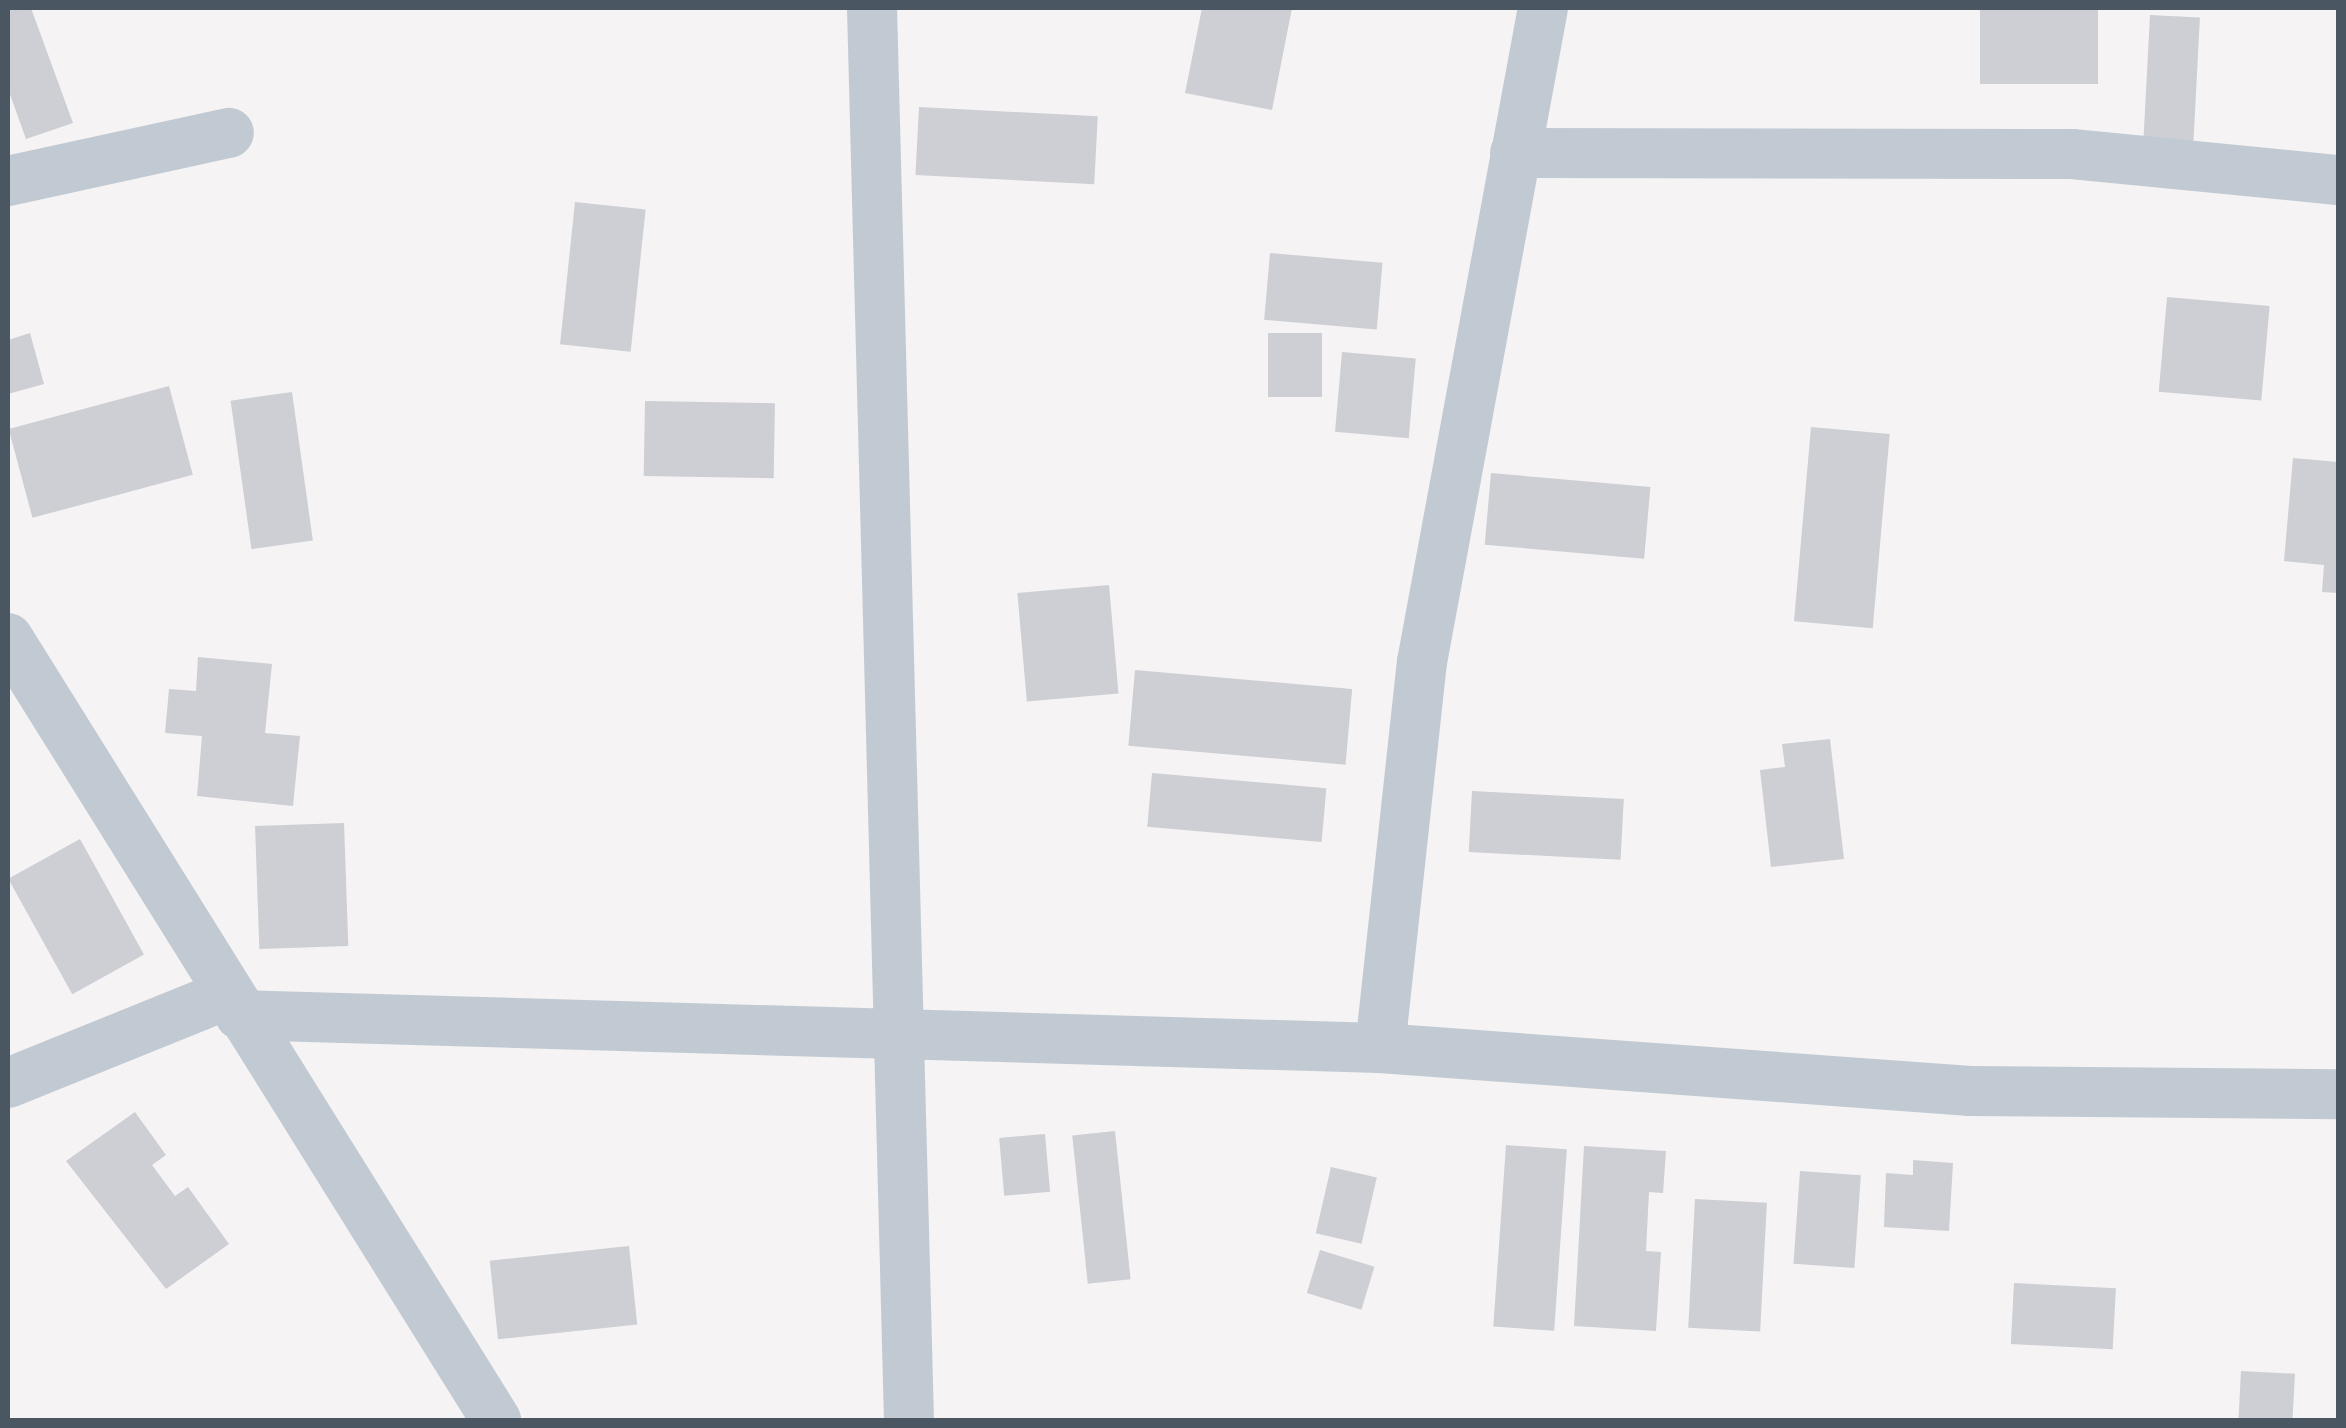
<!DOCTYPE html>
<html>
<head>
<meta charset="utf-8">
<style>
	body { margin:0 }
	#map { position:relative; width:2346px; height:1428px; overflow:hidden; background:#f5f3f3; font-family:"Open Sans",sans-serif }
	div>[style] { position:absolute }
	.building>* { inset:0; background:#cdcfd5; transform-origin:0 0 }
	.minor>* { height:50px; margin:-25px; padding:0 25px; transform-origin:25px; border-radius:25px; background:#c1cad2 }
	span { translate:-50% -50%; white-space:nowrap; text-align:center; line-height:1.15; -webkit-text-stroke:9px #fff; paint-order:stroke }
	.frame { position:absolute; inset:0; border:10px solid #4a5661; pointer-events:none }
</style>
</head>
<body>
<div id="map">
	<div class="building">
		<div style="clip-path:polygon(8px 8px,31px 8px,73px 123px,26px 139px,8px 89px)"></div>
		<div style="clip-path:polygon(1202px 8px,1292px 8px,1272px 110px,1185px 93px)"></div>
		<div style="left:1980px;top:8px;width:118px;height:76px"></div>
		<div style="left:2150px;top:15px;width:50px;height:134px;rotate:3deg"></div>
		<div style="left:919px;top:107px;width:179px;height:68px;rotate:3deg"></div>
		<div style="left:575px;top:202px;width:71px;height:143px;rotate:6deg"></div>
		<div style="left:1270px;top:253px;width:113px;height:67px;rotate:5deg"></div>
		<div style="left:2167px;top:297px;width:103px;height:95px;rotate:5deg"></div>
		<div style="clip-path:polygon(30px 333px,44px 384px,8px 394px,8px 340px)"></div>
		<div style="left:1268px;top:333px;width:54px;height:64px"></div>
		<div style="left:1342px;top:352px;width:74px;height:80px;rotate:5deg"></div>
		<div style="left:169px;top:386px;width:92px;height:166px;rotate:75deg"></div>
		<div style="left:292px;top:392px;width:150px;height:62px;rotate:82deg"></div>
		<div style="left:645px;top:401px;width:130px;height:75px;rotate:1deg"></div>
		<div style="left:1811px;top:427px;width:79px;height:195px;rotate:5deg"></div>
		<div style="clip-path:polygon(2293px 458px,2338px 462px,2338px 593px,2322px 592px,2324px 565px,2284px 561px)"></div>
		<div style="left:1491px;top:473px;width:160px;height:72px;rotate:5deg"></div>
		<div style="left:1109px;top:585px;width:109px;height:92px;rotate:85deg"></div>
		<div style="clip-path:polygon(198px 657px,272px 664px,265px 733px,300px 736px,293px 806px,197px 796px,202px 736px,165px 733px,169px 689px,196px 691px)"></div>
		<div style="left:1135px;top:670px;width:218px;height:76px;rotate:5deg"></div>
		<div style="clip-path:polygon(1830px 739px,1844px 859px,1771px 867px,1760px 770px,1785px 767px,1782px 744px)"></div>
		<div style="left:1152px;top:773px;width:175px;height:54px;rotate:5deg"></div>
		<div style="left:1472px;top:791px;width:152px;height:61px;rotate:3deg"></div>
		<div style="left:344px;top:823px;width:123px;height:89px;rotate:88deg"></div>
		<div style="left:80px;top:839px;width:132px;height:82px;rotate:61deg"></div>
		<div style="clip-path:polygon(135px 1112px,166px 1155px,152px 1165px,175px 1196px,188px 1187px,229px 1244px,166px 1289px,66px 1161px)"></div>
		<div style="left:1115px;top:1131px;width:149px;height:43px;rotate:84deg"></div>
		<div style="left:1045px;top:1134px;width:58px;height:46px;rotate:85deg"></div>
		<div style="left:1506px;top:1145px;width:61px;height:182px;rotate:4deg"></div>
		<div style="clip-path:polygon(1584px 1146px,1666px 1151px,1663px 1193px,1649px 1192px,1646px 1251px,1661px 1252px,1656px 1331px,1574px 1326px)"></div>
		<div style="clip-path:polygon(1913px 1160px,1953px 1163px,1949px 1231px,1884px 1227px,1886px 1173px,1913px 1175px)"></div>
		<div style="left:1331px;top:1167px;width:47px;height:68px;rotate:13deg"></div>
		<div style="left:1800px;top:1171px;width:61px;height:93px;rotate:4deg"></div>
		<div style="left:1695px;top:1199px;width:72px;height:129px;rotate:3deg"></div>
		<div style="left:629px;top:1246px;width:79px;height:140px;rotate:84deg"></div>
		<div style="left:1320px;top:1250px;width:57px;height:45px;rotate:17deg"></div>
		<div style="left:2014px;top:1283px;width:102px;height:61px;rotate:3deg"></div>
		<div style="left:2241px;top:1371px;width:54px;height:49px;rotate:3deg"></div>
	</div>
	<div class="minor">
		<div style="left:872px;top:8px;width:1412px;rotate:88.5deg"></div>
		<div style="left:1515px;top:153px;width:557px;rotate:0.1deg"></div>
		<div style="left:2072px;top:154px;width:267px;rotate:5.6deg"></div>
		<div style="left:8px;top:181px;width:226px;rotate:-12.3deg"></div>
		<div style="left:8px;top:638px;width:922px;rotate:58.03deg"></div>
		<div style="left:240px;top:1015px;width:1140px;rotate:1.66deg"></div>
		<div style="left:1380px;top:1048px;width:592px;rotate:4.17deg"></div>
		<div style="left:1970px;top:1091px;width:368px;rotate:0.5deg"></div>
		<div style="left:1380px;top:1048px;width:388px;rotate:-83.8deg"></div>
		<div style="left:1422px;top:662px;width:665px;rotate:-79.52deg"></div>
		<div style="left:8px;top:1083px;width:237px;rotate:-22deg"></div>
	</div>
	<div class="frame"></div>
</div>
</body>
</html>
